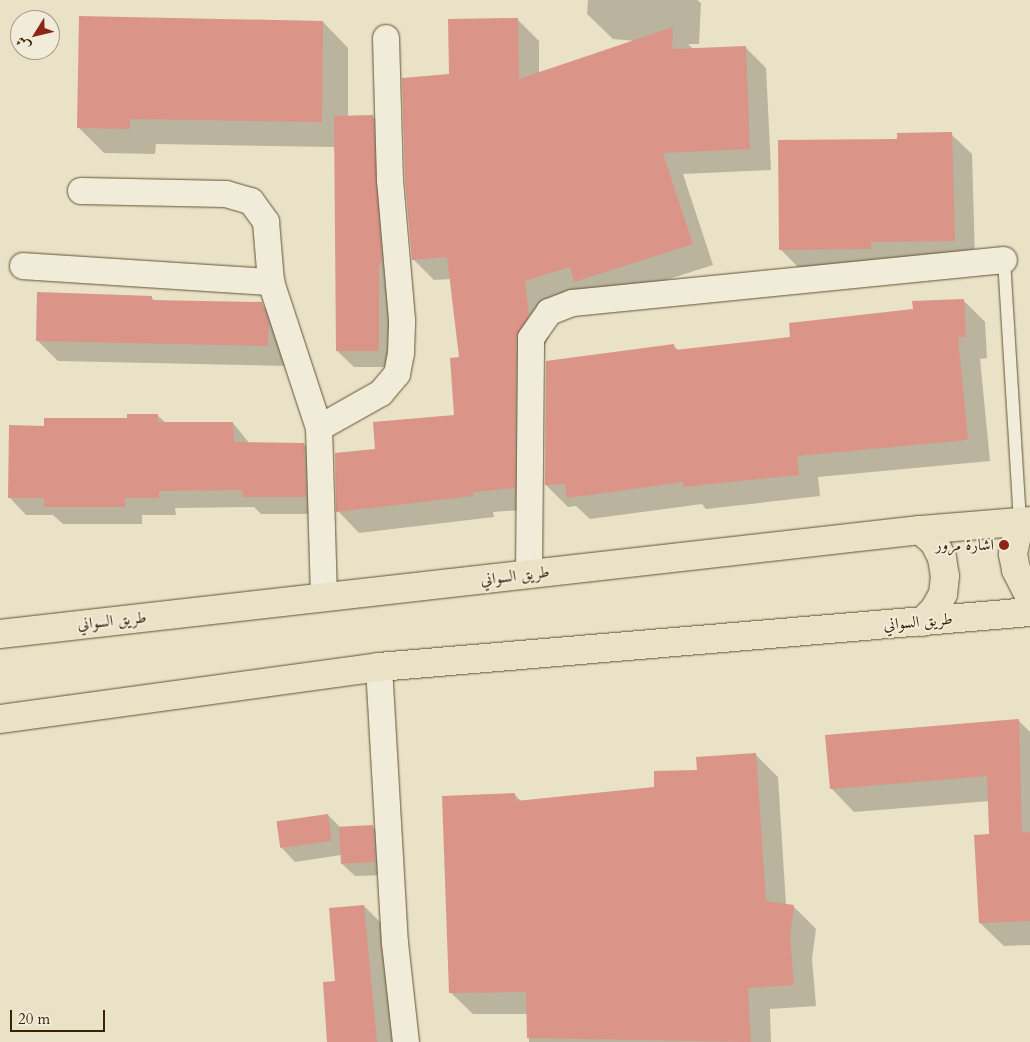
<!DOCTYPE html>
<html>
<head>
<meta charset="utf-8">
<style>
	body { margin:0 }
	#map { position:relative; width:1030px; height:1042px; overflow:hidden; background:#e9e2c6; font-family:Cardo,Amiri,serif }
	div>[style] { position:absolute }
	.shadow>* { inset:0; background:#0003 }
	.building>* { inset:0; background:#db9488; transform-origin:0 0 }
	.roads { filter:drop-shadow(0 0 1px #645234) drop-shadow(0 0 1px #645234) }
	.service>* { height:12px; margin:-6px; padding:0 6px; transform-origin:6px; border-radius:6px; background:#f1ecda }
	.minor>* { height:26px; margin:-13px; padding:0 13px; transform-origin:13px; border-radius:13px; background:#f1ecda }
	.trunk>* { height:28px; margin:-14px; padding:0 14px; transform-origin:14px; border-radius:14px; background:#e9e2c6 }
	.dots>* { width:14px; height:14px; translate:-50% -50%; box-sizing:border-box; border:2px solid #f1ecda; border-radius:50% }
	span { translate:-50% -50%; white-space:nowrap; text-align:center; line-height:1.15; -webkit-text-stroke:4px #f1ecda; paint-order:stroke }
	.poi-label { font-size:16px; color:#382203 }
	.right { translate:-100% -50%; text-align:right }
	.street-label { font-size:16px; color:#382203 }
	.north { position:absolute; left:10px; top:10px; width:50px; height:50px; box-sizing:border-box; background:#f1ecda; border:1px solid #a79b84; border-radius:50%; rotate:234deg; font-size:14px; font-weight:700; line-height:20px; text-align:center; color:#382203 }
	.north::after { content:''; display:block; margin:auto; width:18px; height:22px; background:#8f2418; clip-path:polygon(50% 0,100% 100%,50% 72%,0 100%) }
	.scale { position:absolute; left:10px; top:1010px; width:95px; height:22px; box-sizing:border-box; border:2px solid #382203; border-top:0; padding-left:6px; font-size:15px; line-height:18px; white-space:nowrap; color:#382203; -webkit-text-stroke:4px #f1ecda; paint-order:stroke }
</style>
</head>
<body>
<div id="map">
	<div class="shadow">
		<div style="clip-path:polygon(588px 0,697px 0,701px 3px,699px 44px,688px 44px,693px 49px,745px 47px,766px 68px,771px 170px,683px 174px,713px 265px,597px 302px,545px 302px,549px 337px,537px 359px,535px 509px,493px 512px,494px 517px,359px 533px,338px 511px,376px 450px,456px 416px,460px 358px,451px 279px,434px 280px,413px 259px,450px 75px,518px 20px,539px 41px,539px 73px,636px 41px,613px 39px,587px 14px)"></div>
		<div style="clip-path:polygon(323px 22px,348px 48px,348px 117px,373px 117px,389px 133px,395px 367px,354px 367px,337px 351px,335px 147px,156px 144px,155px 154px,104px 153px,78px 127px)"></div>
		<div style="clip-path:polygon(951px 134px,972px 154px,975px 260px,800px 269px,780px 249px,899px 140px)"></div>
		<div style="clip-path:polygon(151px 297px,156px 302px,261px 304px,282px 324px,288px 366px,58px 361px,38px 341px)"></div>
		<div style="clip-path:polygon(963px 300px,985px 322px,987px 358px,980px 359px,990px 461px,818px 477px,820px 496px,706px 509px,702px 504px,590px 519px,576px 506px,568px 507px,546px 485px,673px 345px,679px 351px,792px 338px)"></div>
		<div style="clip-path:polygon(157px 415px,166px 423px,233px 423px,250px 444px,304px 444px,321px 461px,323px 514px,261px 514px,254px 507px,175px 508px,176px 515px,142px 515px,142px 524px,63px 524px,53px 515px,26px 515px,9px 497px,45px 427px)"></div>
		<div style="clip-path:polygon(1018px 720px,1030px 732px,1030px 945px,1004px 946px,980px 923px,991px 836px,990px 801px,854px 812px,831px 788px)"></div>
		<div style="clip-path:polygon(755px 754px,778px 777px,786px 905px,794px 907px,816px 929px,812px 959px,816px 1006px,770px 1009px,771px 1042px,529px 1042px,528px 1014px,473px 1014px,450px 992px,515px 795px,522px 802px,655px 789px,698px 771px)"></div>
		<div style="clip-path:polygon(328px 815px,341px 828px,373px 827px,386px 840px,388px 875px,355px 876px,341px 863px,341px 855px,295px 862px,282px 848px)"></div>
		<div style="clip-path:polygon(364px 906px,383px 925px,393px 1042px,329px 1042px,336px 982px)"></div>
	</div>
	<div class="building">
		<div style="clip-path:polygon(79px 16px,323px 21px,322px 122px,130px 119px,130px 129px,77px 128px)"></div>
		<div style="clip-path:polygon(518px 18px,519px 79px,673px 27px,672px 49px,746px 46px,750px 149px,663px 153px,693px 244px,574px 282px,570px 267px,525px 281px,529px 315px,516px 338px,515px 488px,473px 492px,473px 496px,336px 512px,335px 453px,375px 449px,373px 422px,454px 415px,450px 358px,459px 357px,447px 257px,412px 260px,405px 180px,402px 78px,449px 74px,448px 19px)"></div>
		<div style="clip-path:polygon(373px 115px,382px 262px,379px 266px,379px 351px,336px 351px,334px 116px)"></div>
		<div style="clip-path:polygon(952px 132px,955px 241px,871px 242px,871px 249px,779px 250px,778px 140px,897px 139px,897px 133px)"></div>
		<div style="clip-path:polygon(37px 292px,152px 296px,152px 300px,262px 302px,269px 323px,268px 346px,36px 341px)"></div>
		<div style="clip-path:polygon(964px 299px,966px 337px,958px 337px,968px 440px,797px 456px,799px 475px,683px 487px,683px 482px,567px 498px,565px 484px,545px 485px,546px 361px,674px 344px,675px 350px,790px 337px,789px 323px,913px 309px,912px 301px)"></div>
		<div style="clip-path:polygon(127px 414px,158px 414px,158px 422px,233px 422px,234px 442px,304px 443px,306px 497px,243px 497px,242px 490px,159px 491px,159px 498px,125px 498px,125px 507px,44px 507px,44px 498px,8px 498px,9px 425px,44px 426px,44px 418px,127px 418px)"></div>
		<div style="clip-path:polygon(1019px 719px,1022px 833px,1030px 832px,1030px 921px,979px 923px,974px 835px,989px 834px,987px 776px,830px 789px,825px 735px)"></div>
		<div style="clip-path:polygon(756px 753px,766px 901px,794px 905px,790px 936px,794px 985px,748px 988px,751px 1042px,527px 1038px,526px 992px,449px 993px,442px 796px,515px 793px,516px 801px,654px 787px,654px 771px,697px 770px,696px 757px)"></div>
		<div style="left:328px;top:814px;width:27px;height:52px;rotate:82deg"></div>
		<div style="left:373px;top:825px;width:37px;height:34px;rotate:87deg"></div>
		<div style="clip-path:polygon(364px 905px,377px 1042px,327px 1042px,323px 982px,335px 981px,329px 908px)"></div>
	</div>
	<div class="roads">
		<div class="service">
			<div style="left:1004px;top:260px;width:261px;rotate:86.5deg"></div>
		</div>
		<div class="minor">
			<div style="left:81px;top:191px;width:145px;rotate:1.2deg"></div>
			<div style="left:226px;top:194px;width:26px;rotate:16deg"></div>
			<div style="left:251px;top:201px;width:26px;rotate:54deg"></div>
			<div style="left:266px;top:222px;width:60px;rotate:85.2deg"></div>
			<div style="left:271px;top:282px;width:154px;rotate:71.8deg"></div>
			<div style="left:319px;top:428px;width:170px;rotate:88.3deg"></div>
			<div style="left:23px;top:266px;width:249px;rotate:3.7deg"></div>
			<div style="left:319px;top:428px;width:71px;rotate:-29.4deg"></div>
			<div style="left:381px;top:393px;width:25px;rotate:-50deg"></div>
			<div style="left:397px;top:374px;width:21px;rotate:-79deg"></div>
			<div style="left:401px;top:353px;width:33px;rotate:-88deg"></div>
			<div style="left:402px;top:320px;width:140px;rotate:-94.9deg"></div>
			<div style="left:390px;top:181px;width:143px;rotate:-91.6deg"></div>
			<div style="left:529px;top:574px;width:236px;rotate:-89.5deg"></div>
			<div style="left:531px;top:338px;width:32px;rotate:-55deg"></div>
			<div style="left:549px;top:312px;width:26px;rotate:-21deg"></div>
			<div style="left:573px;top:303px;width:433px;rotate:-5.7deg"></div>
			<div style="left:379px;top:667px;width:276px;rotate:86.7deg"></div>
			<div style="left:395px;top:943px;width:100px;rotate:83.7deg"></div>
		</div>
		<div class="trunk">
			<div style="left:1020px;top:521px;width:34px;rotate:102deg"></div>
			<div style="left:1013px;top:554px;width:16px;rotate:79deg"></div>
			<div style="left:1016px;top:570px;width:30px;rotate:63deg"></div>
			<div style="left:920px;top:530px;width:18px;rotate:41deg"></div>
			<div style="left:934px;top:542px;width:18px;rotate:63deg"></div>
			<div style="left:942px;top:558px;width:18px;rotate:81deg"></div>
			<div style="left:945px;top:576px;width:18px;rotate:96deg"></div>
			<div style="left:943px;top:594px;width:18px;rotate:119deg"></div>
			<div style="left:934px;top:610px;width:17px;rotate:135deg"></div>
			<div style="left:0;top:634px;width:926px;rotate:-6.45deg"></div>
			<div style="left:920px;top:530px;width:110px;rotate:-4.7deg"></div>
			<div style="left:0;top:719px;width:383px;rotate:-7.8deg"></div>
			<div style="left:379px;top:667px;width:653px;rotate:-4.83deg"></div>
		</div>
	</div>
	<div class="dots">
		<div style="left:1004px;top:545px;background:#8f2418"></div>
	</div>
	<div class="poi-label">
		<span class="right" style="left:994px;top:545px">اشارة مرور</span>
	</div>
	<div class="street-label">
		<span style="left:515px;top:576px;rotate:-7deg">طريق السواني</span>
		<span style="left:112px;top:621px;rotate:-6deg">طريق السواني</span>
		<span style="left:918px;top:622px;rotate:-5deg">طريق السواني</span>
	</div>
	<div class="north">ش</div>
	<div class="scale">20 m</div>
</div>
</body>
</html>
